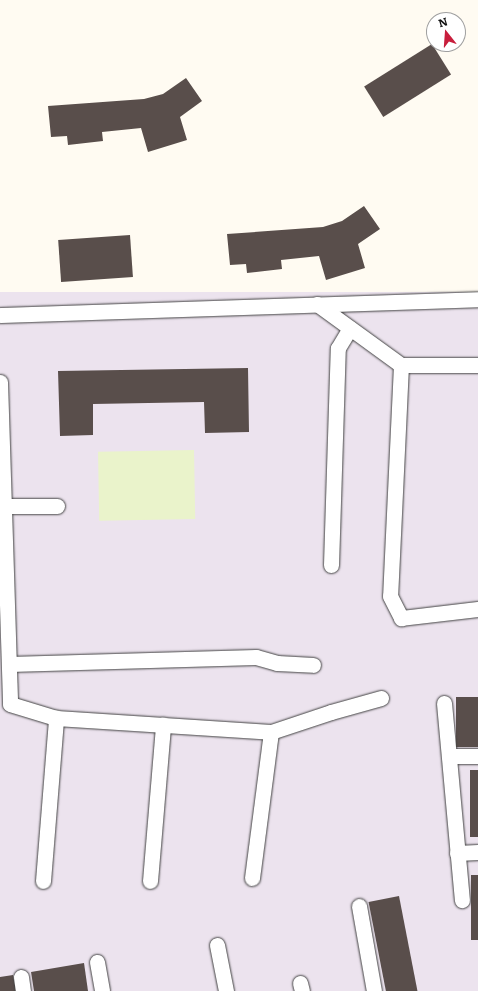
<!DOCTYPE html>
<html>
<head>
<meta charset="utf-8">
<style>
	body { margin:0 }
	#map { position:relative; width:478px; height:991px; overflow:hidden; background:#fffbf2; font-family:Literata,serif }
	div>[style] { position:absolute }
	.industrial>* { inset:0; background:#ece3ee; transform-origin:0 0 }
	.pitch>* { inset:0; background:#eaf3cb; transform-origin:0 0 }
	.building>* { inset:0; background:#594e4b; transform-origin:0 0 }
	.roads { filter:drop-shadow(0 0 1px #424242) drop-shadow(0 0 1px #424242) }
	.minor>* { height:15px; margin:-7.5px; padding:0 7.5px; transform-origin:7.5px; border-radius:7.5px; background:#fff }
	span { translate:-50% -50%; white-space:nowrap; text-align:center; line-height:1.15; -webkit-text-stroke:4px #fff; paint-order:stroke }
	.north { position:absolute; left:426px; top:12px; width:40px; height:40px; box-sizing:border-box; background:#fff; border:1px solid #9f9f9f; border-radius:50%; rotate:343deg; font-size:11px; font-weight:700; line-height:16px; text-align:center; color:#0f0f0f }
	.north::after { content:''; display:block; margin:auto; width:14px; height:18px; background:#c81e3c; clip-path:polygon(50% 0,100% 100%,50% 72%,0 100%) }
</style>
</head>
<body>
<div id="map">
	<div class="industrial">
		<div style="left:478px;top:292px;width:699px;height:478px;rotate:90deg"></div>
	</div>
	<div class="pitch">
		<div style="left:194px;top:450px;width:69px;height:96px;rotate:89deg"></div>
	</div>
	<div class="building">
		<div style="left:432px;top:44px;width:36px;height:80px;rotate:58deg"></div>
		<div style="clip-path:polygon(186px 78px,202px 101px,180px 117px,187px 140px,148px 152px,141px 128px,102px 132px,103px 141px,68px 145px,67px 136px,51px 137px,48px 106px,144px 99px,163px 94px)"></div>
		<div style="clip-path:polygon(364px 206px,380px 229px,358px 244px,365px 268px,326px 280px,319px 256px,281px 260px,282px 269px,247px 273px,246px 264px,230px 265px,227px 234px,323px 227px,342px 221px)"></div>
		<div style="left:130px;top:235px;width:42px;height:72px;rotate:86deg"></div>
		<div style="clip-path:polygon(248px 368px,249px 432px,205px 433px,204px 402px,93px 404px,93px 435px,60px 436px,58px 371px)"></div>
		<div style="left:456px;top:697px;width:22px;height:50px"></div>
		<div style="left:470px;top:770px;width:8px;height:67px"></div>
		<div style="left:471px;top:875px;width:7px;height:65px"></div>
		<div style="left:399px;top:896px;width:97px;height:31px;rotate:79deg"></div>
		<div style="clip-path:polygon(84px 963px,88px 991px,34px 991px,31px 972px)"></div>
		<div style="clip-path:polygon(13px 975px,16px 991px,0 991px,0 977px)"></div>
	</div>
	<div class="roads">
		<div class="minor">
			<div style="left:317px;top:304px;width:104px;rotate:36deg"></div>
			<div style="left:401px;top:365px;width:77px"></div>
			<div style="left:0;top:315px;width:478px;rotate:-1.9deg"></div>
			<div style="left:401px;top:365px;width:231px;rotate:92.7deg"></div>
			<div style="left:390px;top:596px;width:25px;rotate:63deg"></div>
			<div style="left:401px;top:618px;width:78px;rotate:-6.7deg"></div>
			<div style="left:0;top:382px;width:322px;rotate:88.2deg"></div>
			<div style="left:10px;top:704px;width:48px;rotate:16.9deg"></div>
			<div style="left:56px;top:718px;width:215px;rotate:3.7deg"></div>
			<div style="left:271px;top:732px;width:63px;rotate:-18.4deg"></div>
			<div style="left:331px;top:712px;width:52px;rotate:-15.6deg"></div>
			<div style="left:4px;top:506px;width:53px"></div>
			<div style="left:331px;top:565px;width:217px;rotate:-88.2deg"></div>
			<div style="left:338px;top:348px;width:23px;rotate:-59deg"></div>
			<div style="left:9px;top:664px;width:247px;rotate:-1.6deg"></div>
			<div style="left:256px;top:657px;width:22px;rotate:16deg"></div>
			<div style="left:277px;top:663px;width:36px;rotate:3deg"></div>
			<div style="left:444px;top:703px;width:198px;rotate:84.8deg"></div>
			<div style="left:449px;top:756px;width:29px"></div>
			<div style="left:457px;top:853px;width:21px;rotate:-3deg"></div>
			<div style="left:252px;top:878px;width:147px;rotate:-82.6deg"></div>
			<div style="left:43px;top:881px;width:164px;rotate:-85.4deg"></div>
			<div style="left:150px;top:881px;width:157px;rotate:-85.2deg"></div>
			<div style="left:359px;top:906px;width:86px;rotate:80deg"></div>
			<div style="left:217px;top:945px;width:47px;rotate:78.9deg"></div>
			<div style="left:97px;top:962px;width:29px;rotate:80deg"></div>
			<div style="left:21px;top:977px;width:14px;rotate:82deg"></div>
			<div style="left:300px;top:983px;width:8px;rotate:76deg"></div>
		</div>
	</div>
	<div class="north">N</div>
</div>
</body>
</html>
